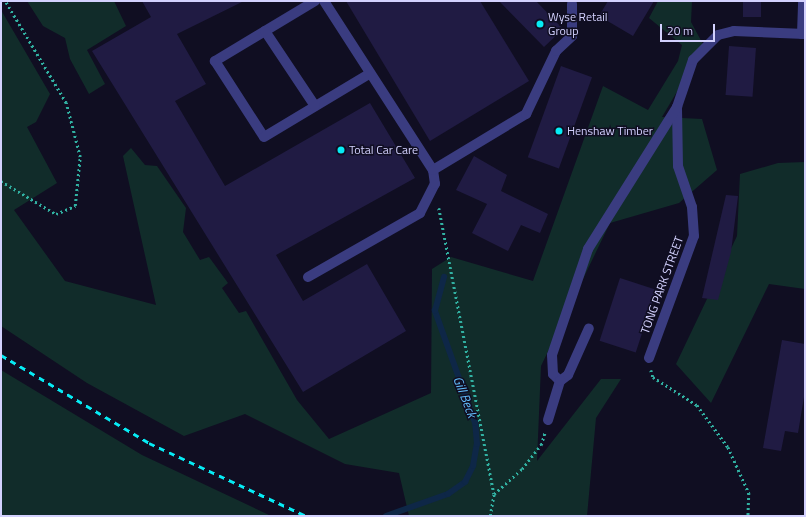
<!DOCTYPE html>
<html>
<head>
<meta charset="utf-8">
<style>
	body { margin:0 }
	#map { position:relative; width:806px; height:517px; overflow:hidden; background:#100e22; font-family:"Titillium Web",sans-serif }
	div>[style] { position:absolute }
	.green>* { inset:0; background:#112c2a }
	.stream>* { height:5.5px; margin:-2.75px; padding:0 2.75px; transform-origin:2.75px; border-radius:2.75px; background:#0e2747 }
	.building>* { inset:0; background:#201b43; transform-origin:0 0 }
	.path>* { height:2.5px; margin-top:-1.25px; transform-origin:0; background:repeating-linear-gradient(90deg,#31b1a2 0 2px,transparent 0 5px) }
	.minor>* { height:10px; margin:-5px; padding:0 5px; transform-origin:5px; border-radius:5px; background:#3a3c80 }
	.rail>* { height:3px; margin-top:-1.5px; transform-origin:0; background:repeating-linear-gradient(90deg,#06ecf5 0 6px,transparent 0 11px) }
	.dots>* { width:11px; height:11px; translate:-50% -50%; box-sizing:border-box; border:2px solid #100e22; border-radius:50% }
	span { translate:-50% -50%; white-space:nowrap; text-align:center; line-height:1.15; -webkit-text-stroke:3px #100e22; paint-order:stroke }
	.poi-label { font-size:12px; color:#d3d1fe }
	.left { translate:0 -50%; text-align:left }
	.street-label { font-size:12px; color:#d3d1fe }
	.water-label { font-size:13px; color:#61bdfb; font-style:italic }
	.frame { position:absolute; inset:0; border:2px solid #d3d1fe; pointer-events:none }
	.scale { position:absolute; left:660px; top:24px; width:55px; height:18px; box-sizing:border-box; border:2px solid #d3d1fe; border-top:0; padding-left:5px; font-size:12px; line-height:14px; white-space:nowrap; color:#d3d1fe; -webkit-text-stroke:3px #100e22; paint-order:stroke }
</style>
</head>
<body>
<div id="map">
	<div class="green">
		<div style="clip-path:polygon(27px 1px,114px 1px,126px 26px,87px 50px,105px 84px,89px 94px,70px 59px,65px 38px,43px 26px)"></div>
		<div style="clip-path:polygon(658px 1px,692px 1px,691px 22px,704px 46px,662px 117px,702px 119px,717px 170px,679px 203px,610px 223px,541px 366px,537px 461px,601px 379px,621px 379px,596px 418px,587px 516px,409px 516px,399px 473px,345px 464px,245px 414px,184px 436px,87px 383px,1px 326px,1px 10px,50px 94px,36px 122px,27px 127px,57px 183px,14px 210px,65px 281px,156px 305px,123px 156px,131px 148px,145px 165px,157px 166px,186px 208px,183px 232px,200px 260px,209px 257px,228px 283px,222px 288px,239px 313px,246px 311px,297px 400px,329px 439px,431px 393px,432px 269px,451px 257px,533px 281px,603px 86px,648px 110px,678px 61px,682px 45px,649px 18px)"></div>
		<div style="clip-path:polygon(805px 162px,805px 289px,769px 284px,711px 403px,676px 364px,737px 236px,740px 174px,778px 163px)"></div>
		<div style="clip-path:polygon(1px 370px,142px 455px,269px 515px,1px 516px)"></div>
	</div>
	<div class="stream">
		<div style="left:386px;top:516px;width:66px;rotate:-19.5deg"></div>
		<div style="left:448px;top:494px;width:21px;rotate:-35deg"></div>
		<div style="left:465px;top:482px;width:18px;rotate:-63deg"></div>
		<div style="left:473px;top:466px;width:22px;rotate:-80deg"></div>
		<div style="left:477px;top:444px;width:21px;rotate:-95deg"></div>
		<div style="left:475px;top:423px;width:119px;rotate:-109.7deg"></div>
		<div style="left:435px;top:311px;width:35px;rotate:-75deg"></div>
	</div>
	<div class="building">
		<div style="clip-path:polygon(142px 1px,244px 1px,177px 34px,206px 84px,175px 101px,225px 186px,370px 103px,415px 178px,276px 255px,303px 301px,367px 264px,406px 331px,303px 392px,92px 51px,151px 17px)"></div>
		<div style="clip-path:polygon(346px 1px,480px 1px,529px 81px,430px 141px)"></div>
		<div style="clip-path:polygon(499px 1px,536px 1px,563px 29px,544px 47px)"></div>
		<div style="clip-path:polygon(608px 1px,654px 1px,633px 36px,599px 16px)"></div>
		<div style="left:743px;top:1px;width:18px;height:16px"></div>
		<div style="left:729px;top:46px;width:27px;height:49px;rotate:4deg"></div>
		<div style="left:561px;top:66px;width:33px;height:97px;rotate:20deg"></div>
		<div style="clip-path:polygon(474px 156px,507px 175px,501px 191px,548px 214px,540px 233px,521px 225px,508px 251px,472px 233px,487px 204px,456px 190px)"></div>
		<div style="clip-path:polygon(726px 195px,738px 196px,731px 252px,718px 300px,702px 298px)"></div>
		<div style="left:620px;top:278px;width:38px;height:66px;rotate:18deg"></div>
		<div style="clip-path:polygon(782px 340px,805px 344px,805px 391px,798px 433px,785px 431px,781px 451px,763px 448px)"></div>
	</div>
	<div class="path">
		<div style="left:1px;top:181px;width:64px;rotate:31deg"></div>
		<div style="left:56px;top:214px;width:21px;rotate:-23deg"></div>
		<div style="left:75px;top:206px;width:49px;rotate:-84.2deg"></div>
		<div style="left:80px;top:157px;width:56px;rotate:-104.5deg"></div>
		<div style="left:66px;top:103px;width:119px;rotate:-120.9deg"></div>
		<div style="left:439px;top:208px;width:291px;rotate:79.1deg"></div>
		<div style="left:651px;top:370px;width:7px;rotate:74deg"></div>
		<div style="left:653px;top:377px;width:52px;rotate:32.5deg"></div>
		<div style="left:697px;top:405px;width:52px;rotate:53.6deg"></div>
		<div style="left:728px;top:447px;width:51px;rotate:65.5deg"></div>
		<div style="left:749px;top:493px;width:23px;rotate:92deg"></div>
		<div style="left:490px;top:516px;width:22px;rotate:-80deg"></div>
		<div style="left:494px;top:494px;width:38px;rotate:-42deg"></div>
		<div style="left:522px;top:469px;width:31px;rotate:-52deg"></div>
		<div style="left:541px;top:445px;width:14px;rotate:-73deg"></div>
	</div>
	<div class="minor">
		<div style="left:315px;top:1px;width:117px;rotate:149deg"></div>
		<div style="left:215px;top:61px;width:90px;rotate:57.2deg"></div>
		<div style="left:264px;top:137px;width:122px;rotate:-31deg"></div>
		<div style="left:324px;top:1px;width:201px;rotate:57.2deg"></div>
		<div style="left:265px;top:31px;width:90px;rotate:56.3deg"></div>
		<div style="left:802px;top:34px;width:33px;rotate:-88deg"></div>
		<div style="left:308px;top:277px;width:129px;rotate:-29.7deg"></div>
		<div style="left:420px;top:213px;width:33px;rotate:-63deg"></div>
		<div style="left:435px;top:184px;width:14px;rotate:-98deg"></div>
		<div style="left:433px;top:170px;width:109px;rotate:-31.1deg"></div>
		<div style="left:526px;top:114px;width:70px;rotate:-64.5deg"></div>
		<div style="left:556px;top:51px;width:22px;rotate:-43deg"></div>
		<div style="left:572px;top:36px;width:32px;rotate:-90deg"></div>
		<div style="left:649px;top:358px;width:130px;rotate:-69.8deg"></div>
		<div style="left:694px;top:236px;width:29px;rotate:-94deg"></div>
		<div style="left:692px;top:207px;width:43px;rotate:-108.9deg"></div>
		<div style="left:678px;top:166px;width:59px;rotate:-91deg"></div>
		<div style="left:677px;top:107px;width:50px;rotate:-71.2deg"></div>
		<div style="left:693px;top:60px;width:35px;rotate:-45deg"></div>
		<div style="left:718px;top:35px;width:16px;rotate:-14deg"></div>
		<div style="left:734px;top:31px;width:71px;rotate:2.4deg"></div>
		<div style="left:560px;top:381px;width:10px;rotate:-135deg"></div>
		<div style="left:553px;top:374px;width:19px;rotate:-93deg"></div>
		<div style="left:552px;top:355px;width:112px;rotate:-71.2deg"></div>
		<div style="left:588px;top:249px;width:168px;rotate:-57.9deg"></div>
		<div style="left:548px;top:420px;width:41px;rotate:-72.9deg"></div>
		<div style="left:560px;top:381px;width:10px;rotate:-37deg"></div>
		<div style="left:568px;top:375px;width:51px;rotate:-65.9deg"></div>
	</div>
	<div class="rail">
		<div style="left:1px;top:355px;width:172px;rotate:30.7deg"></div>
		<div style="left:149px;top:443px;width:173px;rotate:24.9deg"></div>
	</div>
	<div class="dots">
		<div style="left:540px;top:24px;background:#06ecf5"></div>
		<div style="left:559px;top:131px;background:#06ecf5"></div>
		<div style="left:341px;top:150px;background:#06ecf5"></div>
	</div>
	<div class="poi-label">
		<span class="left" style="left:548px;top:24px">Wyse Retail<br>Group</span>
		<span class="left" style="left:567px;top:131px">Henshaw Timber</span>
		<span class="left" style="left:349px;top:150px">Total Car Care</span>
	</div>
	<div class="street-label">
		<span style="left:662px;top:285px;rotate:-70deg">TONG PARK STREET</span>
	</div>
	<div class="water-label">
		<span style="left:465px;top:397px;rotate:69deg">Gill Beck</span>
	</div>
	<div class="frame"></div>
	<div class="scale">20 m</div>
</div>
</body>
</html>
